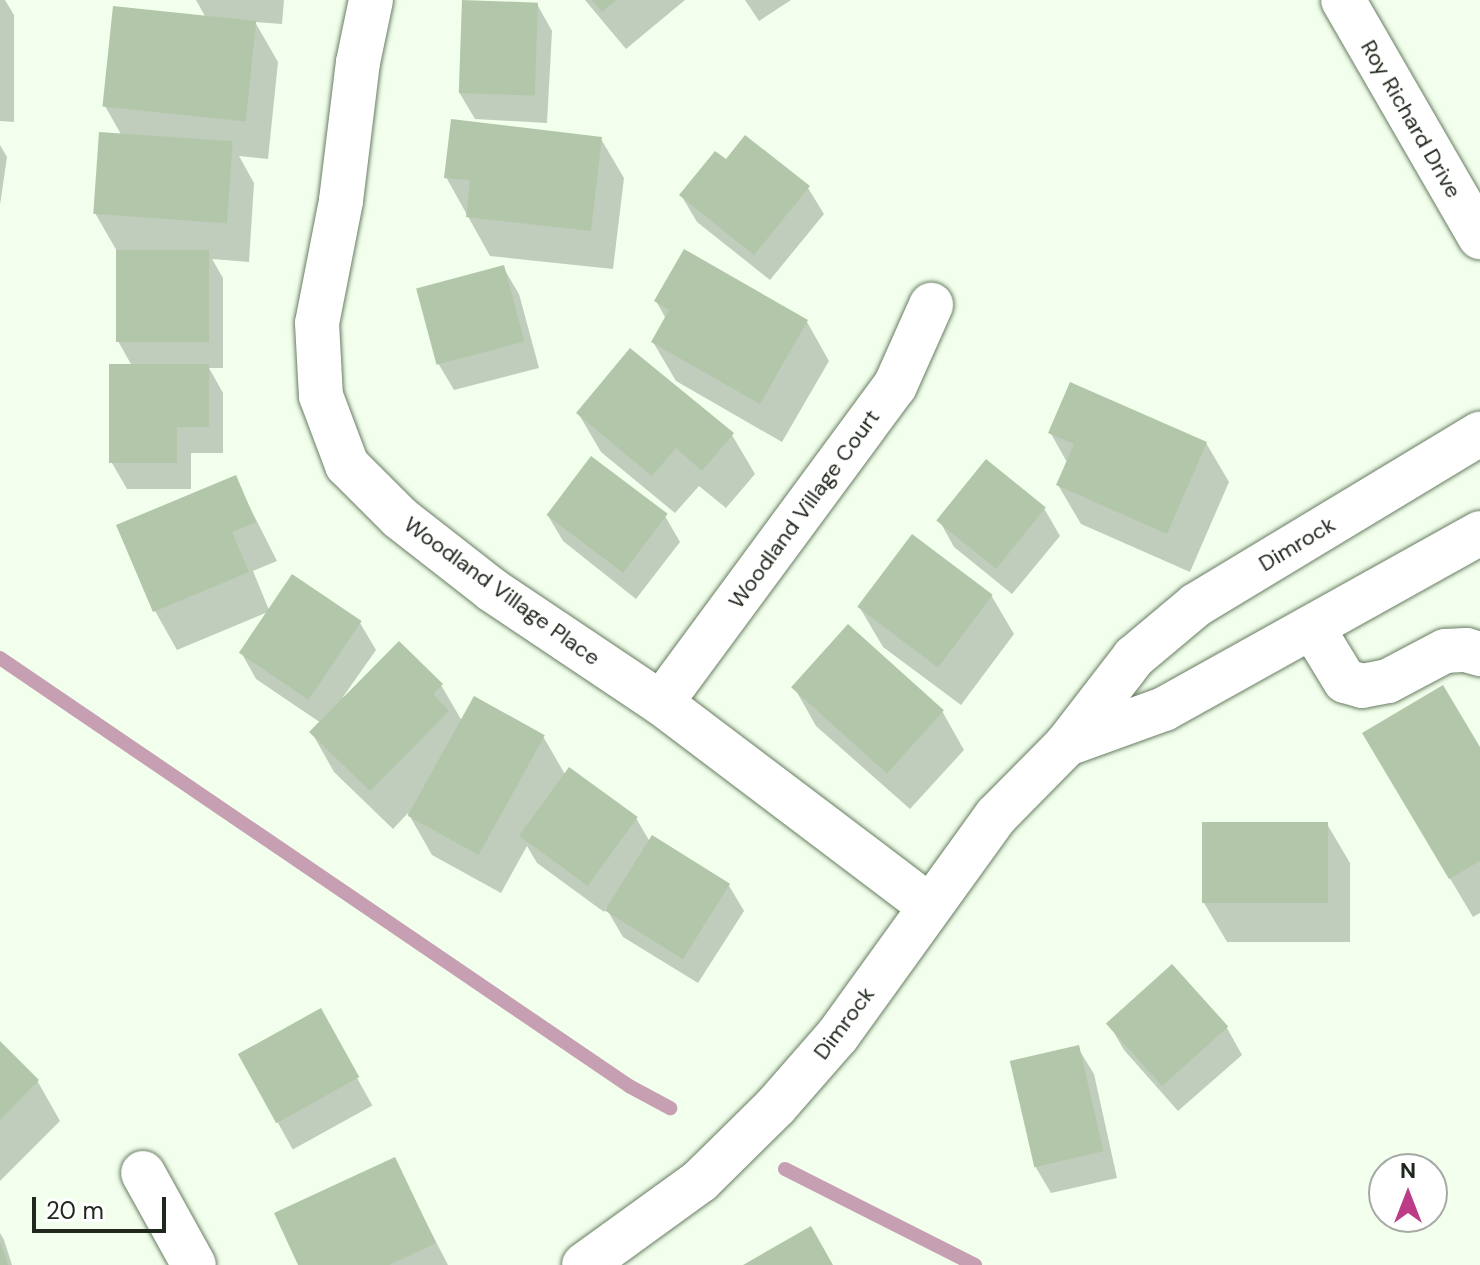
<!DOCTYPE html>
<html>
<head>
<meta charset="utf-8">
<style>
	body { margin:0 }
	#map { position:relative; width:1480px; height:1265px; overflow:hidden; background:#f1ffec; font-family:"DM Sans",sans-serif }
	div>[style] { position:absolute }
	.shadow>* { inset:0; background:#0003; transform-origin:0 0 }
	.stream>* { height:14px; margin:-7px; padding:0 7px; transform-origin:7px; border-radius:7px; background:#c69fb2 }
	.building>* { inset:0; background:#b2c7a9; transform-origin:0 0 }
	.roads { filter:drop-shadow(0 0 2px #697d62) drop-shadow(0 0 2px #697d62) }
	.minor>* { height:44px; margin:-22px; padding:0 22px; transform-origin:22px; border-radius:22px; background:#fff }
	.major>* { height:44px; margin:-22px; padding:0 22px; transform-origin:22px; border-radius:22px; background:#fff }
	span { translate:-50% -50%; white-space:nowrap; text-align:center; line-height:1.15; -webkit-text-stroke:6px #fff; paint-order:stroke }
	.street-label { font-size:22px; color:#20281d }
	.north { position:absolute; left:1368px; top:1153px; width:80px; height:80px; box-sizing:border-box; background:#fff; border:2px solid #a6a9a5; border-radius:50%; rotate:0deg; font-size:22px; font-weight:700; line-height:32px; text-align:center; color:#20281d }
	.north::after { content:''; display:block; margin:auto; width:28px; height:36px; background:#bc3c87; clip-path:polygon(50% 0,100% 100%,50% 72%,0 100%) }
	.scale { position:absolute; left:32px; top:1197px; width:134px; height:36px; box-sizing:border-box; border:4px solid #20281d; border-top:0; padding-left:10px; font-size:24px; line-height:28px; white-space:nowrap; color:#20281d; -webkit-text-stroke:6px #fff; paint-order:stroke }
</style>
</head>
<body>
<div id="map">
	<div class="shadow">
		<div style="clip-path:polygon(0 0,5px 0,14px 15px,14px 122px,0 121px)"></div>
		<div style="clip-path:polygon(196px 0,284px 0,282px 24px,255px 22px,278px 62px,268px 159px,239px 156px,254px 183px,249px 262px,212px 259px,223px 278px,223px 368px,209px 368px,223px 393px,223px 453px,191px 453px,191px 489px,127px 489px,112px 463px,132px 366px,118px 341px,118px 253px,95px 213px,122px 136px,105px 106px,206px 18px)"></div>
		<div style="clip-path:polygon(585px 0,685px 0,626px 49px)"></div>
		<div style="clip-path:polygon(745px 0,791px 0,759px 21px)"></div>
		<div style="clip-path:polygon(537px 4px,552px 31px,547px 123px,475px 119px,459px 92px)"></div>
		<div style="clip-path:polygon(601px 139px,624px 178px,613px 269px,490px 256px,446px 177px)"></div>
		<div style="clip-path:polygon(0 145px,7px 157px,0 205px)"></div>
		<div style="clip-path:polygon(726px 162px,808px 188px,824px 214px,770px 280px,697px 222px,681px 195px)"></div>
		<div style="clip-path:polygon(503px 267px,519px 294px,539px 368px,454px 390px,438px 363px)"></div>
		<div style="clip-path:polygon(656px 301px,807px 322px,829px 361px,782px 442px,676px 381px,653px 342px,666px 319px)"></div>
		<div style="clip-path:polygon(578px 413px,732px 435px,755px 474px,726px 508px,699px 486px,675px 513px,601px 452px)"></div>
		<div style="clip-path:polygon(1050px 432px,1206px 443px,1229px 482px,1190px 572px,1081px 524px,1058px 485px,1068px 464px)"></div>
		<div style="clip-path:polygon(987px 462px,1045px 510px,1060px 536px,1012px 594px,954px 547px,939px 520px)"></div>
		<div style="clip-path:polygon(235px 478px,277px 561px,253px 571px,269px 610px,360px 623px,376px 650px,343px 697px,441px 685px,462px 721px,544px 738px,566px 776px,636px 818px,650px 842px,728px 884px,744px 911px,698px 983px,623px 937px,606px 908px,604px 912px,537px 863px,527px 846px,501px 893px,432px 855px,408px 813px,393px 829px,334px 772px,312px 733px,321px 723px,256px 679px,241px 652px,268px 612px,177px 650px,155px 611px)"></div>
		<div style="clip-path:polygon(547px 514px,665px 516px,680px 542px,636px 599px,563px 541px)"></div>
		<div style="clip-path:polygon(991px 595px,1014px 634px,961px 705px,883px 647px,860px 608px)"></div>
		<div style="clip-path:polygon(794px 687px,942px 711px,964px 750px,910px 809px,816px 726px)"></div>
		<div style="clip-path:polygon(1480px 751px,1480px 913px,1473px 917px,1387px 773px)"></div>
		<div style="clip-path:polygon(1327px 824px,1350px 863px,1350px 942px,1227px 942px,1204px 903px)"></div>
		<div style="left:320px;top:1011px;width:108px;height:91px;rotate:61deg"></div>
		<div style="clip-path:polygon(1109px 1024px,1227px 1028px,1242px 1055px,1178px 1111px,1124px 1050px)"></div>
		<div style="clip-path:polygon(0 1044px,38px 1082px,60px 1121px,0 1181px)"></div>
		<div style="clip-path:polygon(1078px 1048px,1094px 1074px,1117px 1178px,1051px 1193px,1035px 1166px)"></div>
		<div style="clip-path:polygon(394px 1160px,448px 1265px,300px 1265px)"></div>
		<div style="clip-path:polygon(0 1233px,4px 1240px,12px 1265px,0 1265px)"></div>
	</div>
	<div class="stream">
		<div style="left:0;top:658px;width:761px;rotate:34.23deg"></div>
		<div style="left:629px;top:1086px;width:47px;rotate:28.2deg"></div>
		<div style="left:785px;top:1169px;width:213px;rotate:26.8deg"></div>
	</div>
	<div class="building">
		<div style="left:462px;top:0;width:76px;height:93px;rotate:2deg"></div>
		<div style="clip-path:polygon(592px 0,616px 0,602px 12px)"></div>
		<div style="left:113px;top:6px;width:144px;height:101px;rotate:6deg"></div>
		<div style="clip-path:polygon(451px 119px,602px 137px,591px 231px,466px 217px,470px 180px,444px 178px)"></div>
		<div style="left:99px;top:132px;width:134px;height:82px;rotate:4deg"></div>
		<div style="clip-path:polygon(745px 135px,810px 186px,754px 255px,679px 195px,715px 151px,726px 159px)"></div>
		<div style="clip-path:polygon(684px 249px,808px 320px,760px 404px,651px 342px,669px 310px,654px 301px)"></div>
		<div style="left:116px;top:250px;width:93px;height:92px"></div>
		<div style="left:504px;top:265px;width:79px;height:91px;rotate:75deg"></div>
		<div style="clip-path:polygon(630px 348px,734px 433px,702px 471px,676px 448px,652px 476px,576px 413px)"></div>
		<div style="clip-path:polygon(109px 364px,209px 364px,209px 427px,177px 427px,177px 463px,109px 463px)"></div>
		<div style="clip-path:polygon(1070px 382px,1207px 442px,1167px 534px,1056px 485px,1074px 444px,1048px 433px)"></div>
		<div style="left:591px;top:456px;width:96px;height:74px;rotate:37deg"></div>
		<div style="left:986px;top:459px;width:77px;height:79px;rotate:39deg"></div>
		<div style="clip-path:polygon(236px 475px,256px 522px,232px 532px,249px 572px,153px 612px,116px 525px)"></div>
		<div style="left:912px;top:534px;width:101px;height:91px;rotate:37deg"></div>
		<div style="left:292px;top:574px;width:84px;height:95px;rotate:34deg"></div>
		<div style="left:848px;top:624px;width:129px;height:85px;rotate:42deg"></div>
		<div style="clip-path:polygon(399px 641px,443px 684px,433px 694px,449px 711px,370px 791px,309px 732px)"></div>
		<div style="clip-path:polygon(1443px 685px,1480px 747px,1480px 861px,1449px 879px,1362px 733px)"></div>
		<div style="left:474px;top:696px;width:81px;height:137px;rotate:29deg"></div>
		<div style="left:569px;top:767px;width:85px;height:85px;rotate:36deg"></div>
		<div style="left:1202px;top:822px;width:126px;height:81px"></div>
		<div style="left:652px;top:835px;width:92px;height:89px;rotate:32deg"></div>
		<div style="left:1172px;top:964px;width:84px;height:89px;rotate:48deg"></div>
		<div style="left:321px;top:1008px;width:79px;height:95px;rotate:61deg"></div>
		<div style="clip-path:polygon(0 1041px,39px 1080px,0 1120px)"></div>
		<div style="left:1079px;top:1045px;width:109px;height:71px;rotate:77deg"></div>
		<div style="clip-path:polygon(395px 1157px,436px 1243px,389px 1265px,298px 1265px,274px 1213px)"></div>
		<div style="clip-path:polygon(811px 1226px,833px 1265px,743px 1265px)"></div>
		<div style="clip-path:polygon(0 1244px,1px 1244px,8px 1265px,0 1265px)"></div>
	</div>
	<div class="roads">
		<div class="minor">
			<div style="left:371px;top:0;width:63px;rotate:101.8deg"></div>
			<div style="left:358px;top:62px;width:140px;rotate:97deg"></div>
			<div style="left:341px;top:201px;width:124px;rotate:101.1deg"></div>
			<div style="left:317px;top:323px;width:73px;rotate:86.9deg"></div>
			<div style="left:321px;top:396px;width:74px;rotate:69.4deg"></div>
			<div style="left:347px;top:465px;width:75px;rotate:45deg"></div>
			<div style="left:400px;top:518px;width:117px;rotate:38deg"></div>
			<div style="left:492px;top:590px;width:203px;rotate:33.8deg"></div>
			<div style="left:661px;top:703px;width:336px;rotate:37.1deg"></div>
			<div style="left:1312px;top:627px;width:63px;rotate:58.6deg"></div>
			<div style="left:1345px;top:681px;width:18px;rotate:16deg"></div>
			<div style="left:1362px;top:686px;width:26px;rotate:-11deg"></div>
			<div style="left:1388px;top:681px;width:64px;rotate:-27.8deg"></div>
			<div style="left:1445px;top:651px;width:21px;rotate:-3deg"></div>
			<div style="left:1466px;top:650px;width:15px;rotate:16deg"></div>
			<div style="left:661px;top:703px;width:394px;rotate:-53.6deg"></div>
			<div style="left:895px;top:386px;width:89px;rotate:-66deg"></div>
			<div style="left:1067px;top:744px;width:103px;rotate:-19.8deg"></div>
			<div style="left:1164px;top:709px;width:362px;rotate:-29.1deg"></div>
			<div style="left:143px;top:1173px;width:105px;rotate:61deg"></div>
			<div style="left:584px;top:1265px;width:143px;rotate:-35.9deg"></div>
			<div style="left:700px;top:1181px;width:107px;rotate:-44.6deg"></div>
			<div style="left:776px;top:1106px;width:94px;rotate:-48.9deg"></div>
			<div style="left:838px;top:1035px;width:270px;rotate:-54.2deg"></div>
			<div style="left:996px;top:816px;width:101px;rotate:-45.4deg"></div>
			<div style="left:1067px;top:744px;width:110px;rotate:-52.4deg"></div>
			<div style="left:1134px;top:657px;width:81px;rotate:-40deg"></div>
			<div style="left:1196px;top:605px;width:332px;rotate:-31.1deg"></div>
		</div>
		<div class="major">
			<div style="left:1343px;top:0;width:274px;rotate:60deg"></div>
		</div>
	</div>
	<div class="street-label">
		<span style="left:1411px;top:119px;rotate:60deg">Roy Richard Drive</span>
		<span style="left:804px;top:509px;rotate:-54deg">Woodland Village Court</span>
		<span style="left:1297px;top:544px;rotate:-31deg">Dimrock</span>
		<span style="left:502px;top:591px;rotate:36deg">Woodland Village Place</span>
		<span style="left:844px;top:1023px;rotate:-53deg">Dimrock</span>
	</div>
	<div class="north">N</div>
	<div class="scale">20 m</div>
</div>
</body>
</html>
